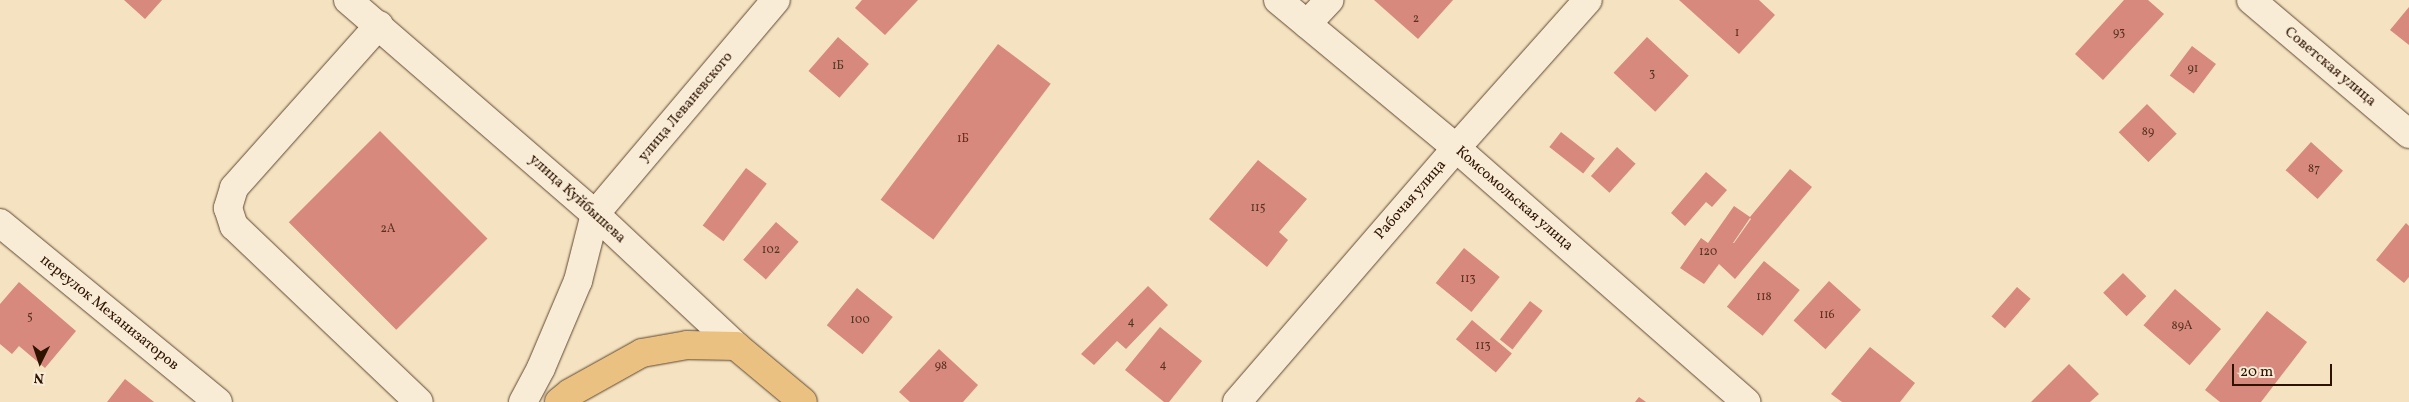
<!DOCTYPE html>
<html>
<head>
<meta charset="utf-8">
<style>
	body { margin:0 }
	#map { position:relative; width:2409px; height:402px; overflow:hidden; background:#f4e2c1; font-family:Vollkorn,serif }
	div>[style] { position:absolute }
	.building>* { inset:0; background:#d7897d; transform-origin:0 0 }
	.roads { filter:drop-shadow(0 0 1px #604830) drop-shadow(0 0 1px #604830) }
	.minor>* { height:28px; margin:-14px; padding:0 14px; transform-origin:14px; border-radius:14px; background:#f8ecd7 }
	.major>* { height:28px; margin:-14px; padding:0 14px; transform-origin:14px; border-radius:14px; background:#eac180 }
	span { translate:-50% -50%; white-space:nowrap; text-align:center; line-height:1.15; -webkit-text-stroke:4px #f8ecd7; paint-order:stroke }
	.number-label { font-size:12px; color:#58311f }
	.number-label span { -webkit-text-stroke-width:0 }
	.street-label { font-size:15px; color:#2e1400 }
	.north { position:absolute; left:15px; top:337px; width:50px; height:50px; -webkit-text-stroke:4px #f8ecd7; paint-order:stroke; rotate:184deg; font-size:14px; font-weight:700; line-height:20px; text-align:center; color:#2e1400 }
	.north::after { content:''; display:block; margin:auto; width:18px; height:22px; background:#2e1400; clip-path:polygon(50% 0,100% 100%,50% 72%,0 100%) }
	.scale { position:absolute; left:2232px; top:364px; width:100px; height:22px; box-sizing:border-box; border:2px solid #2e1400; border-top:0; padding-left:6px; font-size:15px; line-height:18px; white-space:nowrap; color:#2e1400; -webkit-text-stroke:4px #f8ecd7; paint-order:stroke }
</style>
</head>
<body>
<div id="map">
	<div class="building">
		<div style="clip-path:polygon(124px 0,162px 0,145px 19px)"></div>
		<div style="clip-path:polygon(862px 0,918px 0,885px 35px,855px 8px)"></div>
		<div style="clip-path:polygon(1374px 0,1453px 0,1418px 39px)"></div>
		<div style="clip-path:polygon(1679px 0,1759px 0,1775px 15px,1739px 54px)"></div>
		<div style="clip-path:polygon(2124px 0,2148px 0,2164px 14px,2103px 80px,2075px 54px)"></div>
		<div style="clip-path:polygon(2409px 7px,2409px 45px,2390px 30px)"></div>
		<div style="left:838px;top:37px;width:41px;height:45px;rotate:41deg"></div>
		<div style="left:1647px;top:37px;width:57px;height:49px;rotate:43deg"></div>
		<div style="left:998px;top:44px;width:66px;height:195px;rotate:37deg"></div>
		<div style="left:2192px;top:46px;width:30px;height:37px;rotate:37deg"></div>
		<div style="left:2147px;top:104px;width:42px;height:40px;rotate:45deg"></div>
		<div style="left:380px;top:131px;width:152px;height:129px;rotate:45deg"></div>
		<div style="left:1561px;top:132px;width:43px;height:19px;rotate:38deg"></div>
		<div style="left:2311px;top:142px;width:43px;height:38px;rotate:42deg"></div>
		<div style="left:1617px;top:147px;width:25px;height:39px;rotate:42deg"></div>
		<div style="clip-path:polygon(1258px 160px,1307px 199px,1279px 232px,1288px 240px,1267px 267px,1209px 219px)"></div>
		<div style="left:746px;top:168px;width:26px;height:72px;rotate:37deg"></div>
		<div style="clip-path:polygon(evenodd,1790px 169px,1812px 187px,1735px 279px,1719px 264px,1704px 284px,1680px 268px,1701px 238px,1708px 243px,1734px 206px,1750px 217px,1790px 169px,1750px 218px,1751px 219px,1734px 243px,1733px 243px,1750px 218px)"></div>
		<div style="clip-path:polygon(1706px 172px,1727px 190px,1712px 207px,1706px 202px,1685px 226px,1671px 213px)"></div>
		<div style="left:776px;top:222px;width:30px;height:50px;rotate:41deg"></div>
		<div style="clip-path:polygon(2406px 223px,2409px 226px,2409px 277px,2404px 283px,2376px 260px)"></div>
		<div style="left:1464px;top:248px;width:46px;height:45px;rotate:39deg"></div>
		<div style="left:1764px;top:261px;width:46px;height:59px;rotate:39deg"></div>
		<div style="left:2123px;top:273px;width:33px;height:28px;rotate:45deg"></div>
		<div style="left:1829px;top:281px;width:43px;height:53px;rotate:42deg"></div>
		<div style="clip-path:polygon(19px 282px,76px 331px,45px 368px,19px 346px,12px 354px,0 344px,0 304px)"></div>
		<div style="clip-path:polygon(1148px 286px,1168px 305px,1126px 349px,1117px 341px,1094px 365px,1081px 354px)"></div>
		<div style="left:2017px;top:287px;width:18px;height:39px;rotate:41deg"></div>
		<div style="left:857px;top:288px;width:46px;height:48px;rotate:39deg"></div>
		<div style="left:2175px;top:289px;width:61px;height:48px;rotate:41deg"></div>
		<div style="left:1530px;top:301px;width:16px;height:49px;rotate:38deg"></div>
		<div style="clip-path:polygon(2267px 311px,2307px 342px,2261px 402px,2220px 402px,2205px 390px)"></div>
		<div style="left:1472px;top:320px;width:52px;height:25px;rotate:40deg"></div>
		<div style="clip-path:polygon(1160px 327px,1202px 361px,1169px 402px,1164px 402px,1125px 370px)"></div>
		<div style="clip-path:polygon(1870px 347px,1915px 383px,1900px 402px,1842px 402px,1831px 394px)"></div>
		<div style="clip-path:polygon(939px 349px,978px 385px,963px 402px,910px 402px,899px 392px)"></div>
		<div style="clip-path:polygon(2069px 364px,2099px 394px,2090px 402px,2031px 402px)"></div>
		<div style="clip-path:polygon(125px 379px,154px 402px,107px 402px)"></div>
		<div style="clip-path:polygon(1639px 397px,1646px 402px,1635px 402px)"></div>
	</div>
	<div class="roads">
		<div class="minor">
			<div style="left:348px;top:0;width:327px;rotate:40.9deg"></div>
			<div style="left:595px;top:214px;width:193px;rotate:43.1deg"></div>
			<div style="left:1278px;top:0;width:231px;rotate:39.7deg"></div>
			<div style="left:1456px;top:148px;width:386px;rotate:41.2deg"></div>
			<div style="left:2251px;top:0;width:207px;rotate:40.3deg"></div>
			<div style="left:1307px;top:24px;width:33px;rotate:-47deg"></div>
			<div style="left:379px;top:25px;width:218px;rotate:131.7deg"></div>
			<div style="left:234px;top:188px;width:21px;rotate:107deg"></div>
			<div style="left:228px;top:208px;width:19px;rotate:72deg"></div>
			<div style="left:234px;top:226px;width:255px;rotate:43.6deg"></div>
			<div style="left:0;top:223px;width:282px;rotate:39.4deg"></div>
			<div style="left:523px;top:402px;width:38px;rotate:-62deg"></div>
			<div style="left:541px;top:368px;width:95px;rotate:-67deg"></div>
			<div style="left:578px;top:281px;width:69px;rotate:-75.8deg"></div>
			<div style="left:595px;top:214px;width:280px;rotate:-49.8deg"></div>
			<div style="left:1237px;top:402px;width:335px;rotate:-49.2deg"></div>
			<div style="left:1456px;top:148px;width:198px;rotate:-48.3deg"></div>
		</div>
		<div class="major">
			<div style="left:559px;top:402px;width:14px;rotate:-39deg"></div>
			<div style="left:570px;top:393px;width:82px;rotate:-29.1deg"></div>
			<div style="left:642px;top:353px;width:46px;rotate:-10.1deg"></div>
			<div style="left:687px;top:345px;width:49px;rotate:1.2deg"></div>
			<div style="left:736px;top:346px;width:87px;rotate:39.9deg"></div>
		</div>
	</div>
	<div class="number-label">
		<span style="left:1416px;top:20px">2</span>
		<span style="left:1737px;top:34px">1</span>
		<span style="left:2119px;top:34px">93</span>
		<span style="left:838px;top:67px">1Б</span>
		<span style="left:2193px;top:70px">91</span>
		<span style="left:1652px;top:75px">3</span>
		<span style="left:2148px;top:133px">89</span>
		<span style="left:963px;top:140px">1Б</span>
		<span style="left:2314px;top:170px">87</span>
		<span style="left:1258px;top:209px">115</span>
		<span style="left:388px;top:230px">2А</span>
		<span style="left:771px;top:251px">102</span>
		<span style="left:1708px;top:253px">120</span>
		<span style="left:1468px;top:280px">113</span>
		<span style="left:1764px;top:298px">118</span>
		<span style="left:1827px;top:316px">116</span>
		<span style="left:30px;top:318px">5</span>
		<span style="left:860px;top:321px">100</span>
		<span style="left:1131px;top:323px">4</span>
		<span style="left:2182px;top:327px">89А</span>
		<span style="left:1483px;top:347px">113</span>
		<span style="left:1163px;top:366px">4</span>
		<span style="left:941px;top:367px">98</span>
	</div>
	<div class="street-label">
		<span style="left:2330px;top:67px;rotate:40deg">Советская улица</span>
		<span style="left:686px;top:107px;rotate:-50deg">улица Леваневского</span>
		<span style="left:577px;top:199px;rotate:42deg">улица Куйбышева</span>
		<span style="left:1514px;top:199px;rotate:41deg">Комсомольская улица</span>
		<span style="left:1411px;top:200px;rotate:-49deg">Рабочая улица</span>
		<span style="left:109px;top:313px;rotate:39deg">переулок Механизаторов</span>
	</div>
	<div class="north">N</div>
	<div class="scale">20 m</div>
</div>
</body>
</html>
